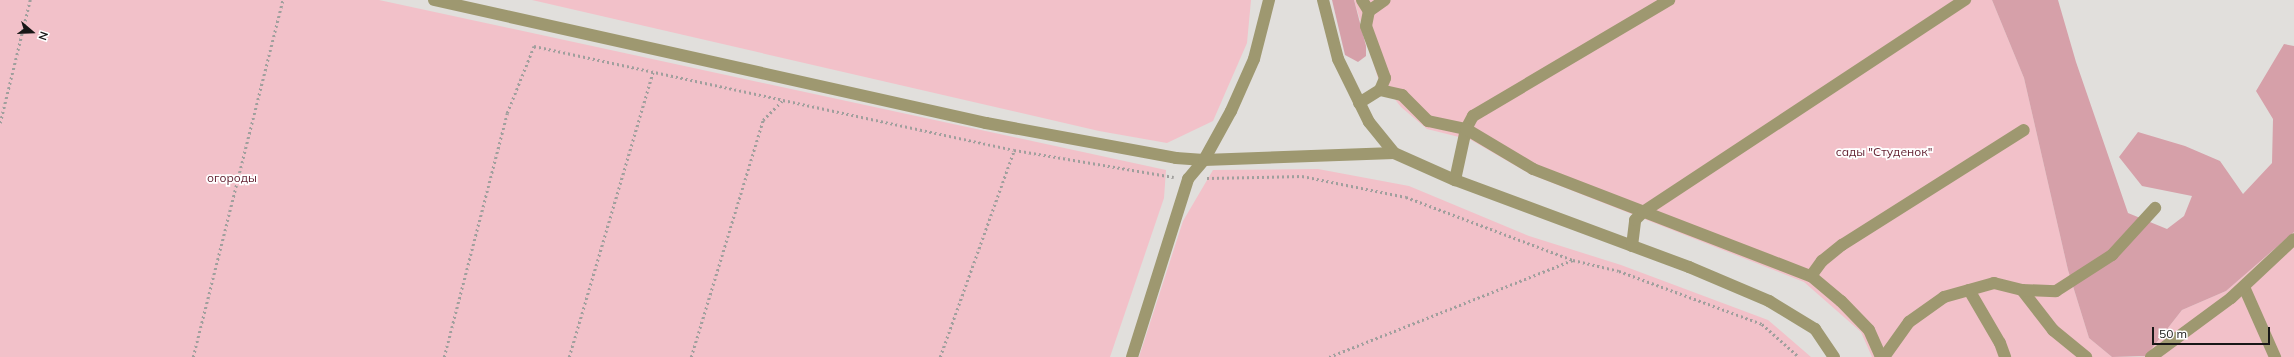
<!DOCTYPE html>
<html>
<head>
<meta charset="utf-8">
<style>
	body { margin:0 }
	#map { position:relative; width:2294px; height:357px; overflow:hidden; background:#e1dfdc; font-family:Mulish,sans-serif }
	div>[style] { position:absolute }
	.green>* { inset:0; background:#f2c1c9 }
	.forest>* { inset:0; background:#d6a0a9 }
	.path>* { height:2.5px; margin-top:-1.25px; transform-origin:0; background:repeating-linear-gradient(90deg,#a09f9d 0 2px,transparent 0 5px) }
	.minor>* { height:12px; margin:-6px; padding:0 6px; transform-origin:6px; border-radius:6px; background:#9e9870 }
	span { translate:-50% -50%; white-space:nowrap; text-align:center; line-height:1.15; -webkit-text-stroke:3.5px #fff; paint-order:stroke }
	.park-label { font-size:12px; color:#642333 }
	.north { position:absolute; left:12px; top:12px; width:40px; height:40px; -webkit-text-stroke:3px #fff; paint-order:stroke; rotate:109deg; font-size:11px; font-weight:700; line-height:16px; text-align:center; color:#181717 }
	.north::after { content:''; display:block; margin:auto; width:14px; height:18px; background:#181717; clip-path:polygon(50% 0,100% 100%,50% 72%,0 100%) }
	.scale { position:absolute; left:2152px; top:327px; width:118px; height:18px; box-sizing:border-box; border:2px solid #181717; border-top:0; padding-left:5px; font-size:12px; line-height:14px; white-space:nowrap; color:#181717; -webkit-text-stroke:3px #fff; paint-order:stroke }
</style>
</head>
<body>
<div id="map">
	<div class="green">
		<div style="clip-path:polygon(0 0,379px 0,1166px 170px,1164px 198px,1110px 357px,0 357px)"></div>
		<div style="clip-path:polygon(532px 0,1251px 0,1247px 43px,1213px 121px,1167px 143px,1099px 131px)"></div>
		<div style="clip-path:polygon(1354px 0,1992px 0,2024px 78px,2068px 270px,2089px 338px,2112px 357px,1872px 357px,1861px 332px,1804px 282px,1530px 174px,1471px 140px,1427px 129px,1401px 107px,1378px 78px)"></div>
		<div style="clip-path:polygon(1318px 169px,1409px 186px,1529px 236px,1621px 265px,1768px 320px,1811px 357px,1139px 357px,1183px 221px,1213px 170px)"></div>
		<div style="clip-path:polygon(2294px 232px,2294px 357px,2139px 357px,2146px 356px,2182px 310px,2226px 291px)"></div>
	</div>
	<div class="forest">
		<div style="clip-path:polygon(1332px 0,1354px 0,1366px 46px,1366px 56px,1358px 62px,1345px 55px)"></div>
		<div style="clip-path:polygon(1992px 0,2058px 0,2076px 62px,2128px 213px,2167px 229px,2184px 216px,2192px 196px,2142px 186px,2119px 157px,2138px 132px,2185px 146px,2220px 161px,2243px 194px,2272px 163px,2273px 119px,2256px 91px,2284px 44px,2294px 46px,2294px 232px,2226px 291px,2182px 310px,2146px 356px,2112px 357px,2089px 338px,2068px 270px,2024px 78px)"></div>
	</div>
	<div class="path">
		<div style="left:0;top:123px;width:127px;rotate:-76.3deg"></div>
		<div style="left:1207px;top:178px;width:95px;rotate:-1.2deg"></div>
		<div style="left:1302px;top:176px;width:106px;rotate:11.4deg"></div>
		<div style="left:1406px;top:197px;width:178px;rotate:20.7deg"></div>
		<div style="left:193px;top:357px;width:368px;rotate:-75.9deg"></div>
		<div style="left:444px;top:357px;width:252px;rotate:-75.5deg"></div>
		<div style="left:507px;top:113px;width:72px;rotate:-68.1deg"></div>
		<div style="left:534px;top:46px;width:255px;rotate:12.2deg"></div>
		<div style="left:569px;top:357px;width:297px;rotate:-73.6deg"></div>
		<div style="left:691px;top:357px;width:248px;rotate:-73.1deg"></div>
		<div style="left:763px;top:120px;width:28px;rotate:-45deg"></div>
		<div style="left:783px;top:100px;width:236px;rotate:12.2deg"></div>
		<div style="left:940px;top:357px;width:220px;rotate:-70.3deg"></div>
		<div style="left:1014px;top:150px;width:162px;rotate:9.6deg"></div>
		<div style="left:1329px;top:357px;width:263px;rotate:-21.7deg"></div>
		<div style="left:1573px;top:260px;width:47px;rotate:13.4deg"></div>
		<div style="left:1619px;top:271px;width:153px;rotate:20.3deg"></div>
		<div style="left:1762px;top:324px;width:50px;rotate:41.7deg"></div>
	</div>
	<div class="minor">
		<div style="left:434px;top:0;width:566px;rotate:12.56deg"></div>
		<div style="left:986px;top:123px;width:193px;rotate:10.4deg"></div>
		<div style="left:1176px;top:158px;width:28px;rotate:4deg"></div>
		<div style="left:1204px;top:160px;width:190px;rotate:-2.1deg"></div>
		<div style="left:1323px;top:0;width:61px;rotate:75.7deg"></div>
		<div style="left:1338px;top:59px;width:70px;rotate:63.8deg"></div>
		<div style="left:1369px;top:122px;width:40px;rotate:51deg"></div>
		<div style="left:1394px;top:153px;width:67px;rotate:23.9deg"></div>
		<div style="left:1455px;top:180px;width:250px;rotate:20.4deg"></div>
		<div style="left:1689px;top:267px;width:87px;rotate:23deg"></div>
		<div style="left:1769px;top:301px;width:54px;rotate:31.3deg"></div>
		<div style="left:1815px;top:329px;width:34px;rotate:56deg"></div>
		<div style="left:1362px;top:0;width:13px;rotate:58deg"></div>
		<div style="left:1380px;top:90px;width:23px;rotate:13deg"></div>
		<div style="left:1402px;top:95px;width:37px;rotate:45deg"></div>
		<div style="left:1428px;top:121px;width:39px;rotate:12deg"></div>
		<div style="left:1466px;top:129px;width:15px;rotate:-62deg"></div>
		<div style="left:1473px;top:116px;width:228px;rotate:-30.6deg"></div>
		<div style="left:1359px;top:103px;width:25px;rotate:-32deg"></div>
		<div style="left:1380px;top:90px;width:13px;rotate:-67deg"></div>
		<div style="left:1385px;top:78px;width:55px;rotate:-110.1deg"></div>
		<div style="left:1366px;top:26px;width:15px;rotate:-79deg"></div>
		<div style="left:1369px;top:11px;width:19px;rotate:-35deg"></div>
		<div style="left:1455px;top:180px;width:52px;rotate:-77.8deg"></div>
		<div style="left:1466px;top:129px;width:78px;rotate:30.8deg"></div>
		<div style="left:1533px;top:169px;width:298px;rotate:21.1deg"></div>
		<div style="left:1811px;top:276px;width:39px;rotate:40deg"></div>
		<div style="left:1841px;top:301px;width:40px;rotate:46deg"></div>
		<div style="left:1869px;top:330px;width:30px;rotate:66deg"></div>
		<div style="left:1632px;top:246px;width:26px;rotate:-83deg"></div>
		<div style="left:1635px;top:220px;width:11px;rotate:-45deg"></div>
		<div style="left:1643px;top:212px;width:386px;rotate:-33.4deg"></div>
		<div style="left:1811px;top:276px;width:19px;rotate:-54deg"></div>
		<div style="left:1822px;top:261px;width:26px;rotate:-39deg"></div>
		<div style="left:1842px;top:245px;width:215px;rotate:-32.3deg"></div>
		<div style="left:2244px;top:287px;width:77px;rotate:66.1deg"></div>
		<div style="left:1969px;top:290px;width:61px;rotate:59.7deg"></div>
		<div style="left:2000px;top:343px;width:15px;rotate:70deg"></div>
		<div style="left:2022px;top:290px;width:51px;rotate:52.2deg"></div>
		<div style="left:2053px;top:330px;width:43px;rotate:39.3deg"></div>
		<div style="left:1132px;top:357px;width:187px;rotate:-72.5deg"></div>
		<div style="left:1188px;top:179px;width:25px;rotate:-50deg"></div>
		<div style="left:1204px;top:160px;width:56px;rotate:-61.1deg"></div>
		<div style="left:1231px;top:111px;width:57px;rotate:-66.1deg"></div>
		<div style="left:1254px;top:59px;width:61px;rotate:-75.7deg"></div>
		<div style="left:1884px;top:357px;width:43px;rotate:-54.5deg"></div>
		<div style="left:1909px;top:322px;width:43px;rotate:-35.5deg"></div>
		<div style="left:1944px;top:297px;width:52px;rotate:-15.6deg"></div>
		<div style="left:1994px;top:283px;width:29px;rotate:14deg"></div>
		<div style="left:2022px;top:290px;width:34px;rotate:2deg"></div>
		<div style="left:2056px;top:291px;width:67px;rotate:-32.7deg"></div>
		<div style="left:2112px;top:255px;width:64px;rotate:-47.5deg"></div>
		<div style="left:2151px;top:357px;width:99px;rotate:-36.4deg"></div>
		<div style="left:2231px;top:298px;width:86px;rotate:-43.1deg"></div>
	</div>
	<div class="park-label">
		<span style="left:1884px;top:152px">сады "Студенок"</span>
		<span style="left:232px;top:178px">огороды</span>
	</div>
	<div class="north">N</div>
	<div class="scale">50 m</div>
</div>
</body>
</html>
